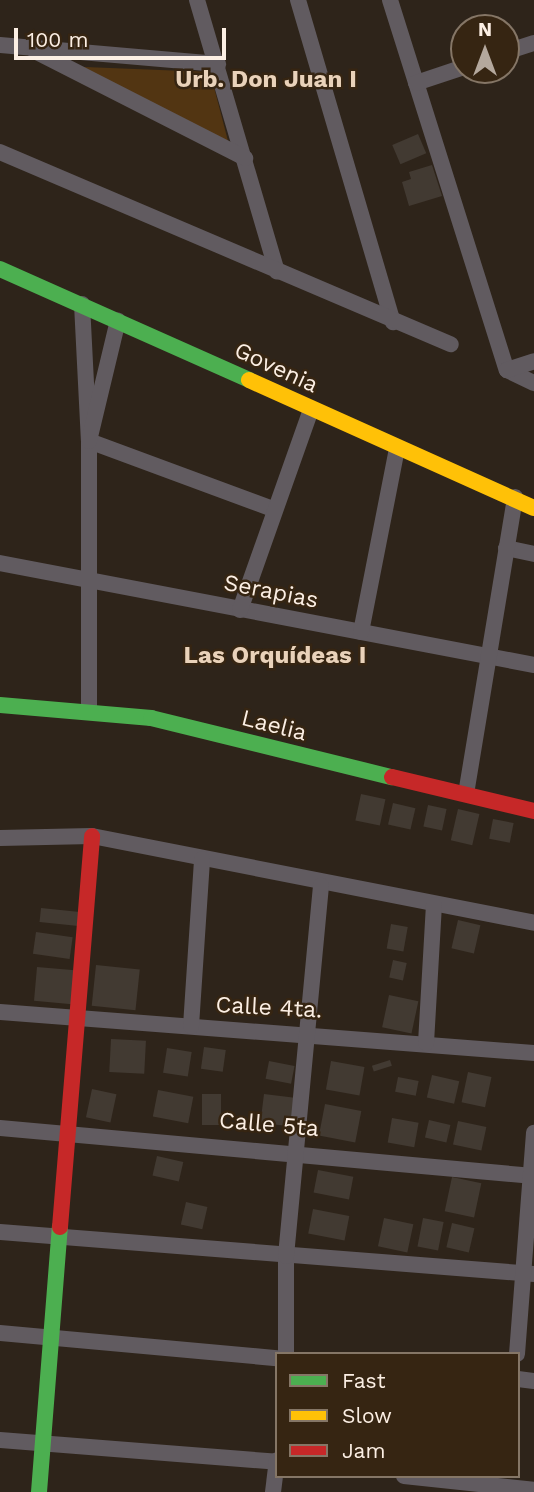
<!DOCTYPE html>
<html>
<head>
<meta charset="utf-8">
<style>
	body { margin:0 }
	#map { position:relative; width:534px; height:1492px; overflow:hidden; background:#2e241a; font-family:"Work Sans",sans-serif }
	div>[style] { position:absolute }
	.green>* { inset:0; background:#523512 }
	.building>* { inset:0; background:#423a32; transform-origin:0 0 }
	.street>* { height:16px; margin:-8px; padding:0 8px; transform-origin:8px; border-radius:8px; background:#615b60 }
	.fast>* { height:16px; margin:-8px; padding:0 8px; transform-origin:8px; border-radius:8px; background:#4caf50 }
	.slow>* { height:16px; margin:-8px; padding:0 8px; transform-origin:8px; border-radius:8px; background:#ffc107 }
	.jam>* { height:16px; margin:-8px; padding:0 8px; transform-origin:8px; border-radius:8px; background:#c62828 }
	span { translate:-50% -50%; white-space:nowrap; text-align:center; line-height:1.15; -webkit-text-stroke:5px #362512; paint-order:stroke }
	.street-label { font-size:23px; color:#fcefe4 }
	.neighbourhood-label { font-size:24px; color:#e9d2ba; font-weight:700 }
	.legend { position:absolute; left:275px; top:1352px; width:245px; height:126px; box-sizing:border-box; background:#362512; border:2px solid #857666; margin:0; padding:9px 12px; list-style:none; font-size:21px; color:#fcefe4 }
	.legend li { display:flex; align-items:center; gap:14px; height:35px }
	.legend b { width:35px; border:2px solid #857666 }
	.north { position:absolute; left:450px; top:14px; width:70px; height:70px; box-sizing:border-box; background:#362512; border:2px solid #857666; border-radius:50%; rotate:0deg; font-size:19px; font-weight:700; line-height:28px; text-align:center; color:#fcefe4 }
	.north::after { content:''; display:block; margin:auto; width:24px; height:32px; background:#b4a89d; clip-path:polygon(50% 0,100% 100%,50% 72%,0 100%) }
	.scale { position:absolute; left:14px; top:28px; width:212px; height:32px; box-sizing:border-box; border:4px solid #fcefe4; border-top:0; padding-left:9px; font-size:21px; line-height:24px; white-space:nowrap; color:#fcefe4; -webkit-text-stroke:5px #362512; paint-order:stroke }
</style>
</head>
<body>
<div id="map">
	<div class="green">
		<div style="clip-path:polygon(60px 66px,210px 72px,228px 141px)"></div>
	</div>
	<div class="building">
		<div style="left:418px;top:134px;width:21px;height:28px;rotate:67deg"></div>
		<div style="clip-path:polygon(432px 165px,442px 196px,409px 206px,402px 182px,411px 179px,409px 172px)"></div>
		<div style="left:361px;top:794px;width:25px;height:27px;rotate:12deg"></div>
		<div style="left:393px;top:803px;width:23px;height:22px;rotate:13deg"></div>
		<div style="left:428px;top:805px;width:19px;height:22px;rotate:12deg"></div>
		<div style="left:458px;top:809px;width:22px;height:32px;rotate:13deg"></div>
		<div style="left:493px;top:819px;width:21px;height:20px;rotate:11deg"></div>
		<div style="left:41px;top:908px;width:39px;height:14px;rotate:6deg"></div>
		<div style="left:458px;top:920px;width:23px;height:29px;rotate:13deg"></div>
		<div style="left:391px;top:924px;width:17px;height:25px;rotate:10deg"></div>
		<div style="left:36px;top:932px;width:37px;height:22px;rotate:8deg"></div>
		<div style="left:393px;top:960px;width:14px;height:18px;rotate:12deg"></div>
		<div style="left:96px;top:965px;width:44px;height:41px;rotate:6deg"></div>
		<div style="left:37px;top:967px;width:38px;height:34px;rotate:5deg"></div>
		<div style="left:389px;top:995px;width:30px;height:33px;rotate:12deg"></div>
		<div style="left:111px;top:1039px;width:35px;height:33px;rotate:3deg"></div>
		<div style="left:204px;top:1047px;width:22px;height:22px;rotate:8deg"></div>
		<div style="left:167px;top:1048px;width:25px;height:25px;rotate:9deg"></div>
		<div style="left:390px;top:1060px;width:6px;height:19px;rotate:72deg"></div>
		<div style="left:269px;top:1061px;width:26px;height:18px;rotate:11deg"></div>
		<div style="left:331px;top:1061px;width:34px;height:29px;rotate:10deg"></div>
		<div style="left:468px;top:1072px;width:24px;height:31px;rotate:12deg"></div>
		<div style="left:432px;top:1075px;width:28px;height:23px;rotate:13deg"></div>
		<div style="left:398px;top:1077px;width:21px;height:15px;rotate:11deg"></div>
		<div style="left:92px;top:1089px;width:25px;height:29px;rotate:12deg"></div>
		<div style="left:158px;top:1090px;width:36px;height:27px;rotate:11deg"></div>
		<div style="left:221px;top:1094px;width:31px;height:19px;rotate:90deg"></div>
		<div style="left:264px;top:1094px;width:33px;height:29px;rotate:7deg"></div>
		<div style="left:325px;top:1104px;width:37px;height:32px;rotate:11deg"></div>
		<div style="left:392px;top:1118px;width:27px;height:25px;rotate:10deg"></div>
		<div style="left:429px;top:1120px;width:22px;height:18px;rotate:13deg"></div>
		<div style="left:458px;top:1121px;width:29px;height:24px;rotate:12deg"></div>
		<div style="left:157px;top:1156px;width:27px;height:20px;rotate:13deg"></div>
		<div style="left:318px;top:1170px;width:36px;height:23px;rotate:11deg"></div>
		<div style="left:452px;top:1177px;width:30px;height:35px;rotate:12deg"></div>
		<div style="left:186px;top:1202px;width:22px;height:23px;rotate:13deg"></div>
		<div style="left:313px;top:1209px;width:37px;height:25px;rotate:11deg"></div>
		<div style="left:384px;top:1218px;width:30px;height:29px;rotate:12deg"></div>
		<div style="left:423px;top:1218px;width:21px;height:29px;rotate:11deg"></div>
		<div style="left:452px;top:1223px;width:23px;height:25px;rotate:13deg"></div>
	</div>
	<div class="street">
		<div style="left:197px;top:0;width:283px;rotate:73.6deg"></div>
		<div style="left:298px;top:0;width:336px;rotate:73.6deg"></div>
		<div style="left:390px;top:0;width:388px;rotate:72.5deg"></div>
		<div style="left:507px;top:370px;width:30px;rotate:26deg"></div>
		<div style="left:0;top:45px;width:219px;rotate:5deg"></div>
		<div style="left:35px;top:51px;width:236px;rotate:27deg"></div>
		<div style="left:506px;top:52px;width:29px;rotate:-18deg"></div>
		<div style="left:416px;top:83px;width:51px;rotate:-18.4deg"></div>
		<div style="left:0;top:152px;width:490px;rotate:23.1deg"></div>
		<div style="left:82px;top:304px;width:137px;rotate:87.1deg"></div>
		<div style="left:89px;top:441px;width:196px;rotate:20.3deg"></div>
		<div style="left:507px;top:370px;width:28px;rotate:-18deg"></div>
		<div style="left:506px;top:548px;width:29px;rotate:12deg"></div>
		<div style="left:0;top:563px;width:544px;rotate:10.81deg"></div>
		<div style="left:240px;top:610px;width:213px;rotate:-70.5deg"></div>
		<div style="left:361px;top:632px;width:187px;rotate:-78.9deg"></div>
		<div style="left:89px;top:710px;width:269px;rotate:-90deg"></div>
		<div style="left:89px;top:441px;width:124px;rotate:-76.5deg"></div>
		<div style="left:466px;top:794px;width:301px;rotate:-80.6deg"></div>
		<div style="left:0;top:838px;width:92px;rotate:-1.2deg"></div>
		<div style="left:92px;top:836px;width:450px;rotate:11.1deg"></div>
		<div style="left:0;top:1012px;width:536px;rotate:4.39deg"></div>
		<div style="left:191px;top:1026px;width:167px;rotate:-86.2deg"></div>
		<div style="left:426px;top:1043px;width:138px;rotate:-86.7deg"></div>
		<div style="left:0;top:1128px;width:536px;rotate:5.14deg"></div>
		<div style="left:0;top:1232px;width:536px;rotate:4.5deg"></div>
		<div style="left:0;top:1333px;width:278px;rotate:5.2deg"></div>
		<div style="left:286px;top:1354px;width:98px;rotate:-90deg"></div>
		<div style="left:286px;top:1256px;width:372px;rotate:-84.6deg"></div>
		<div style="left:517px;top:1354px;width:222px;rotate:-85.6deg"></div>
		<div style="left:518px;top:1379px;width:16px;rotate:7deg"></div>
		<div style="left:0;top:1440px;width:278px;rotate:4.5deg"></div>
		<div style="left:404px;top:1476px;width:131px;rotate:6.1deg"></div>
		<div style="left:273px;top:1492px;width:32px;rotate:-83deg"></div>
	</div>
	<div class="fast">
		<div style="left:0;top:269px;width:273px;rotate:24deg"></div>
		<div style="left:0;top:705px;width:152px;rotate:4.9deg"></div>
		<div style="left:151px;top:718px;width:248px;rotate:13.8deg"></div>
		<div style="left:39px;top:1492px;width:266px;rotate:-85.5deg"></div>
	</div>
	<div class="slow">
		<div style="left:249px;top:380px;width:312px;rotate:24.2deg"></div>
	</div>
	<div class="jam">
		<div style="left:392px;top:777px;width:146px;rotate:13.5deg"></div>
		<div style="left:60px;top:1227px;width:392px;rotate:-85.3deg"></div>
	</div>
	<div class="street-label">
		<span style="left:276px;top:368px;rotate:25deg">Govenia</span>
		<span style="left:271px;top:592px;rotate:11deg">Serapias</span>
		<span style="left:274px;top:726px;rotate:14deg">Laelia</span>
		<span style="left:269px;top:1008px;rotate:3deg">Calle 4ta.</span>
		<span style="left:269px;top:1125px;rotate:5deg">Calle 5ta</span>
	</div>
	<div class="neighbourhood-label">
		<span style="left:266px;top:80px">Urb. Don Juan I</span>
		<span style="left:275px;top:656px">Las Orquídeas I</span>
	</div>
	<ul class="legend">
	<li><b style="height:9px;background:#4caf50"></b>Fast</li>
	<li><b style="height:9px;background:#ffc107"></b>Slow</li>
	<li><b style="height:9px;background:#c62828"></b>Jam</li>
	</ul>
	<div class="north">N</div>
	<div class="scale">100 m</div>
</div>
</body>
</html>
